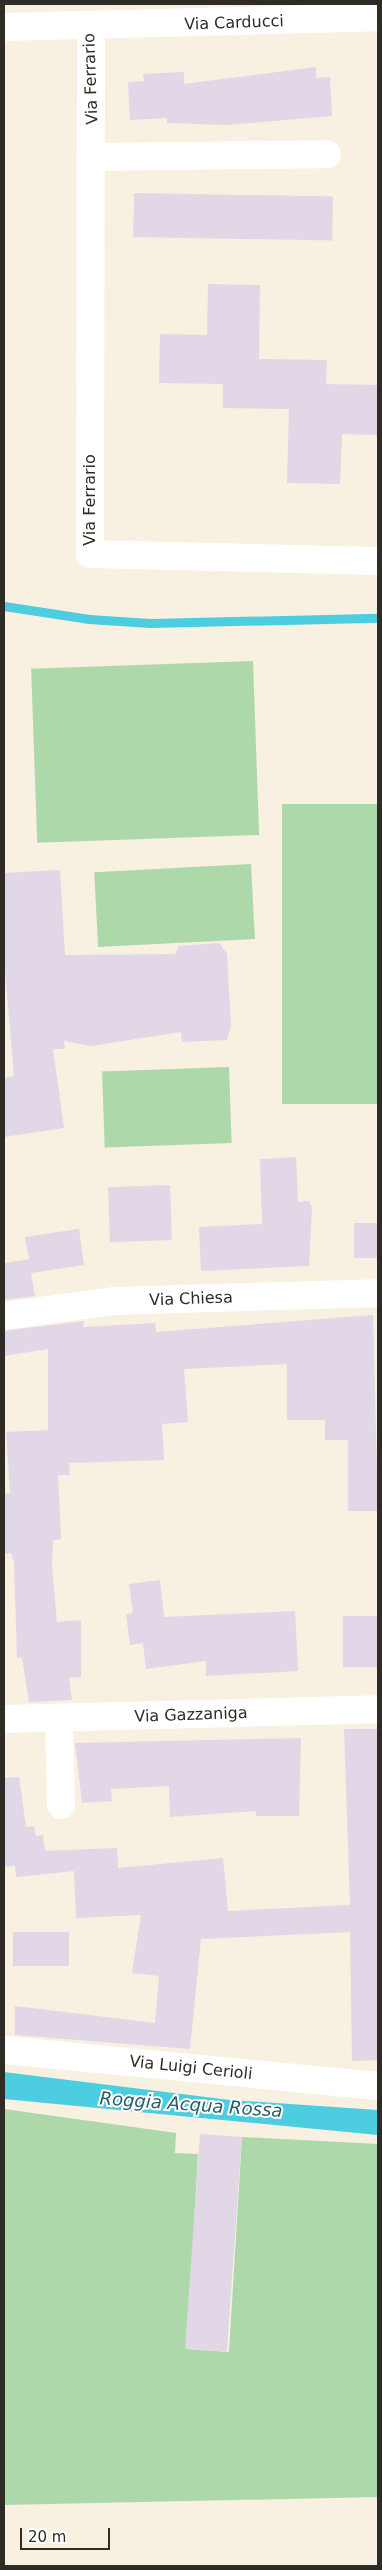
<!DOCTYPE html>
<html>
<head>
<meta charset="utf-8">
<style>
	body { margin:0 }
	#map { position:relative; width:382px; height:2570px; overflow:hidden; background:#f8f0e0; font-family:"DejaVu Sans",sans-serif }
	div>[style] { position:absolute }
	.green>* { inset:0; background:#add8aa; transform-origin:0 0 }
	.water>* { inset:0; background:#4dcde0 }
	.stream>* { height:9px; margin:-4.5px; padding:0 4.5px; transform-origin:4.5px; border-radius:4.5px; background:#4dcde0 }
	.building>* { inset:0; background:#e1d7e6; transform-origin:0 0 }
	.minor>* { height:28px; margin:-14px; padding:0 14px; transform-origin:14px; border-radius:14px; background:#fff }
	span { translate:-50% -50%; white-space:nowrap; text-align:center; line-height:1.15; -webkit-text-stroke:4px #fff; paint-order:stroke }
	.street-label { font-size:16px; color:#2f2b25 }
	.water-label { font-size:18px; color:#295e66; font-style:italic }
	.frame { position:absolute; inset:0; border:5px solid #2f2b25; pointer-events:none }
	.scale { position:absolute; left:20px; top:2528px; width:90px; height:22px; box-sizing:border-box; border:2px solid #2f2b25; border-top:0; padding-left:6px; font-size:15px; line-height:18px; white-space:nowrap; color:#2f2b25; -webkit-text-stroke:4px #fff; paint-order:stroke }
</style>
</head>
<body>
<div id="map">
	<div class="green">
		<div style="left:253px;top:661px;width:174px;height:222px;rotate:88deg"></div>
		<div style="left:378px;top:804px;width:300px;height:96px;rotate:90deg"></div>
		<div style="left:251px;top:864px;width:75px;height:157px;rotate:87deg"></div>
		<div style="left:229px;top:1067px;width:76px;height:127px;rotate:88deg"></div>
		<div style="clip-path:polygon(4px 2109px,176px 2133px,175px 2153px,198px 2154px,187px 2349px,229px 2352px,242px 2137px,378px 2144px,378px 2497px,4px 2505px)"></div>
	</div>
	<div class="water">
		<div style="clip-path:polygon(4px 2072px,230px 2100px,378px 2110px,378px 2135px,4px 2099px)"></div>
	</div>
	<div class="stream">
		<div style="left:4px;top:606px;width:86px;rotate:8.7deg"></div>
		<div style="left:89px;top:619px;width:61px;rotate:3.8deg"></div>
		<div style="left:150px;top:623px;width:228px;rotate:-1.3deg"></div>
	</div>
	<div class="building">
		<div style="clip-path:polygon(316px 67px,316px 78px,330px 77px,332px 116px,228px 125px,167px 123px,167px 118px,130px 120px,128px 82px,144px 81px,143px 74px,184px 72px,184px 84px)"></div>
		<div style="left:134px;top:193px;width:199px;height:44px;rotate:1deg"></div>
		<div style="clip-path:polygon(208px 284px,260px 285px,259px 359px,327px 360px,326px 384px,378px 385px,378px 435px,342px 434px,340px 484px,287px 483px,289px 409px,223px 408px,223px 384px,159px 383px,160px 334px,207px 335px)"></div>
		<div style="clip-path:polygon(60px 870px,65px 955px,175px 954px,179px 946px,219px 943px,227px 954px,231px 1026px,227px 1040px,182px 1042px,181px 1032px,91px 1046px,64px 1041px,65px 1049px,53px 1049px,64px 1128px,4px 1137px,4px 1078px,14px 1076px,4px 959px,4px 873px)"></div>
		<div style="clip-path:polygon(296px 1157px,298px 1202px,309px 1201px,312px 1208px,309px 1266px,201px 1271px,199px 1227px,262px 1224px,260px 1159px)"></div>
		<div style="left:170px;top:1185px;width:55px;height:62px;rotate:88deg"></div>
		<div style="left:378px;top:1223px;width:35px;height:24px;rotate:90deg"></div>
		<div style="clip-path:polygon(79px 1229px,84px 1265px,31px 1273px,35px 1296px,4px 1300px,4px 1263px,29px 1259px,25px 1237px)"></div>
		<div style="clip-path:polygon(373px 1315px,378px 1511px,348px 1511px,348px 1440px,325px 1440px,325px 1420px,287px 1420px,287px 1364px,184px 1369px,188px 1422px,162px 1424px,164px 1460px,69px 1463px,70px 1475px,58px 1475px,61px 1539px,53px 1540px,52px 1566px,57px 1622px,81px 1620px,81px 1677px,69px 1678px,72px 1700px,29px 1702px,22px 1657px,17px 1658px,14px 1562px,11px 1553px,4px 1554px,4px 1493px,10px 1493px,6px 1432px,48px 1430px,48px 1349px,4px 1356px,4px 1331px,84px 1321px,83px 1327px,155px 1323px,156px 1332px)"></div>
		<div style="clip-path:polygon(160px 1580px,164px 1617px,295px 1611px,298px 1671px,206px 1676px,206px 1661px,146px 1669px,143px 1643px,130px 1645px,126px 1614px,133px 1613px,129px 1584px)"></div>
		<div style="left:343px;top:1616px;width:35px;height:51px"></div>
		<div style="clip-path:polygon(344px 1729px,378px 1729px,378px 2060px,352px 2061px,350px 1932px,201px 1939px,190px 2049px,15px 2035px,15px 2006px,155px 2023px,159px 1976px,132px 1973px,141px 1915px,76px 1918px,74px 1871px,16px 1877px,15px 1866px,4px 1867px,4px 1778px,19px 1777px,26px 1827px,34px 1826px,36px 1836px,43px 1835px,45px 1851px,117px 1848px,118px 1868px,223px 1858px,228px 1911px,350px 1905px)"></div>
		<div style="clip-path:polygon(301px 1738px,299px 1816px,256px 1816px,256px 1811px,170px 1817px,169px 1786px,111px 1789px,112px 1801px,82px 1803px,75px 1743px)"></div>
		<div style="left:13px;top:1932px;width:56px;height:34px"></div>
		<div style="left:200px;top:2134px;width:42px;height:215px;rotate:4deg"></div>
	</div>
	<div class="minor">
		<div style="left:4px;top:27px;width:374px;rotate:-1.5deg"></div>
		<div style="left:91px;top:27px;width:527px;rotate:90.11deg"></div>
		<div style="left:90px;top:554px;width:288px;rotate:1.4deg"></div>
		<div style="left:92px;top:157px;width:235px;rotate:-0.7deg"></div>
		<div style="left:4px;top:1316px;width:110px;rotate:-7.8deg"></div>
		<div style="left:113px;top:1301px;width:265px;rotate:-1.7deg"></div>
		<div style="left:4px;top:1719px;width:374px;rotate:-1.5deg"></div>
		<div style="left:59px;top:1719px;width:86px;rotate:88.7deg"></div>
		<div style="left:4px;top:2050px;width:376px;rotate:5.5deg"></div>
	</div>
	<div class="street-label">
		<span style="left:234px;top:23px;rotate:-2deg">Via Carducci</span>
		<span style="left:91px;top:79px;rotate:-92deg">Via Ferrario</span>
		<span style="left:90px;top:500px;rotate:-90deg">Via Ferrario</span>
		<span style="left:191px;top:1299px;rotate:-2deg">Via Chiesa</span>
		<span style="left:191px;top:1715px;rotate:-2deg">Via Gazzaniga</span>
		<span style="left:191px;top:2068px;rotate:6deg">Via Luigi Cerioli</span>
	</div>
	<div class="water-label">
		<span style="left:191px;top:2105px;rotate:4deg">Roggia Acqua Rossa</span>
	</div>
	<div class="frame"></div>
	<div class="scale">20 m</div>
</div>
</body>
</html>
